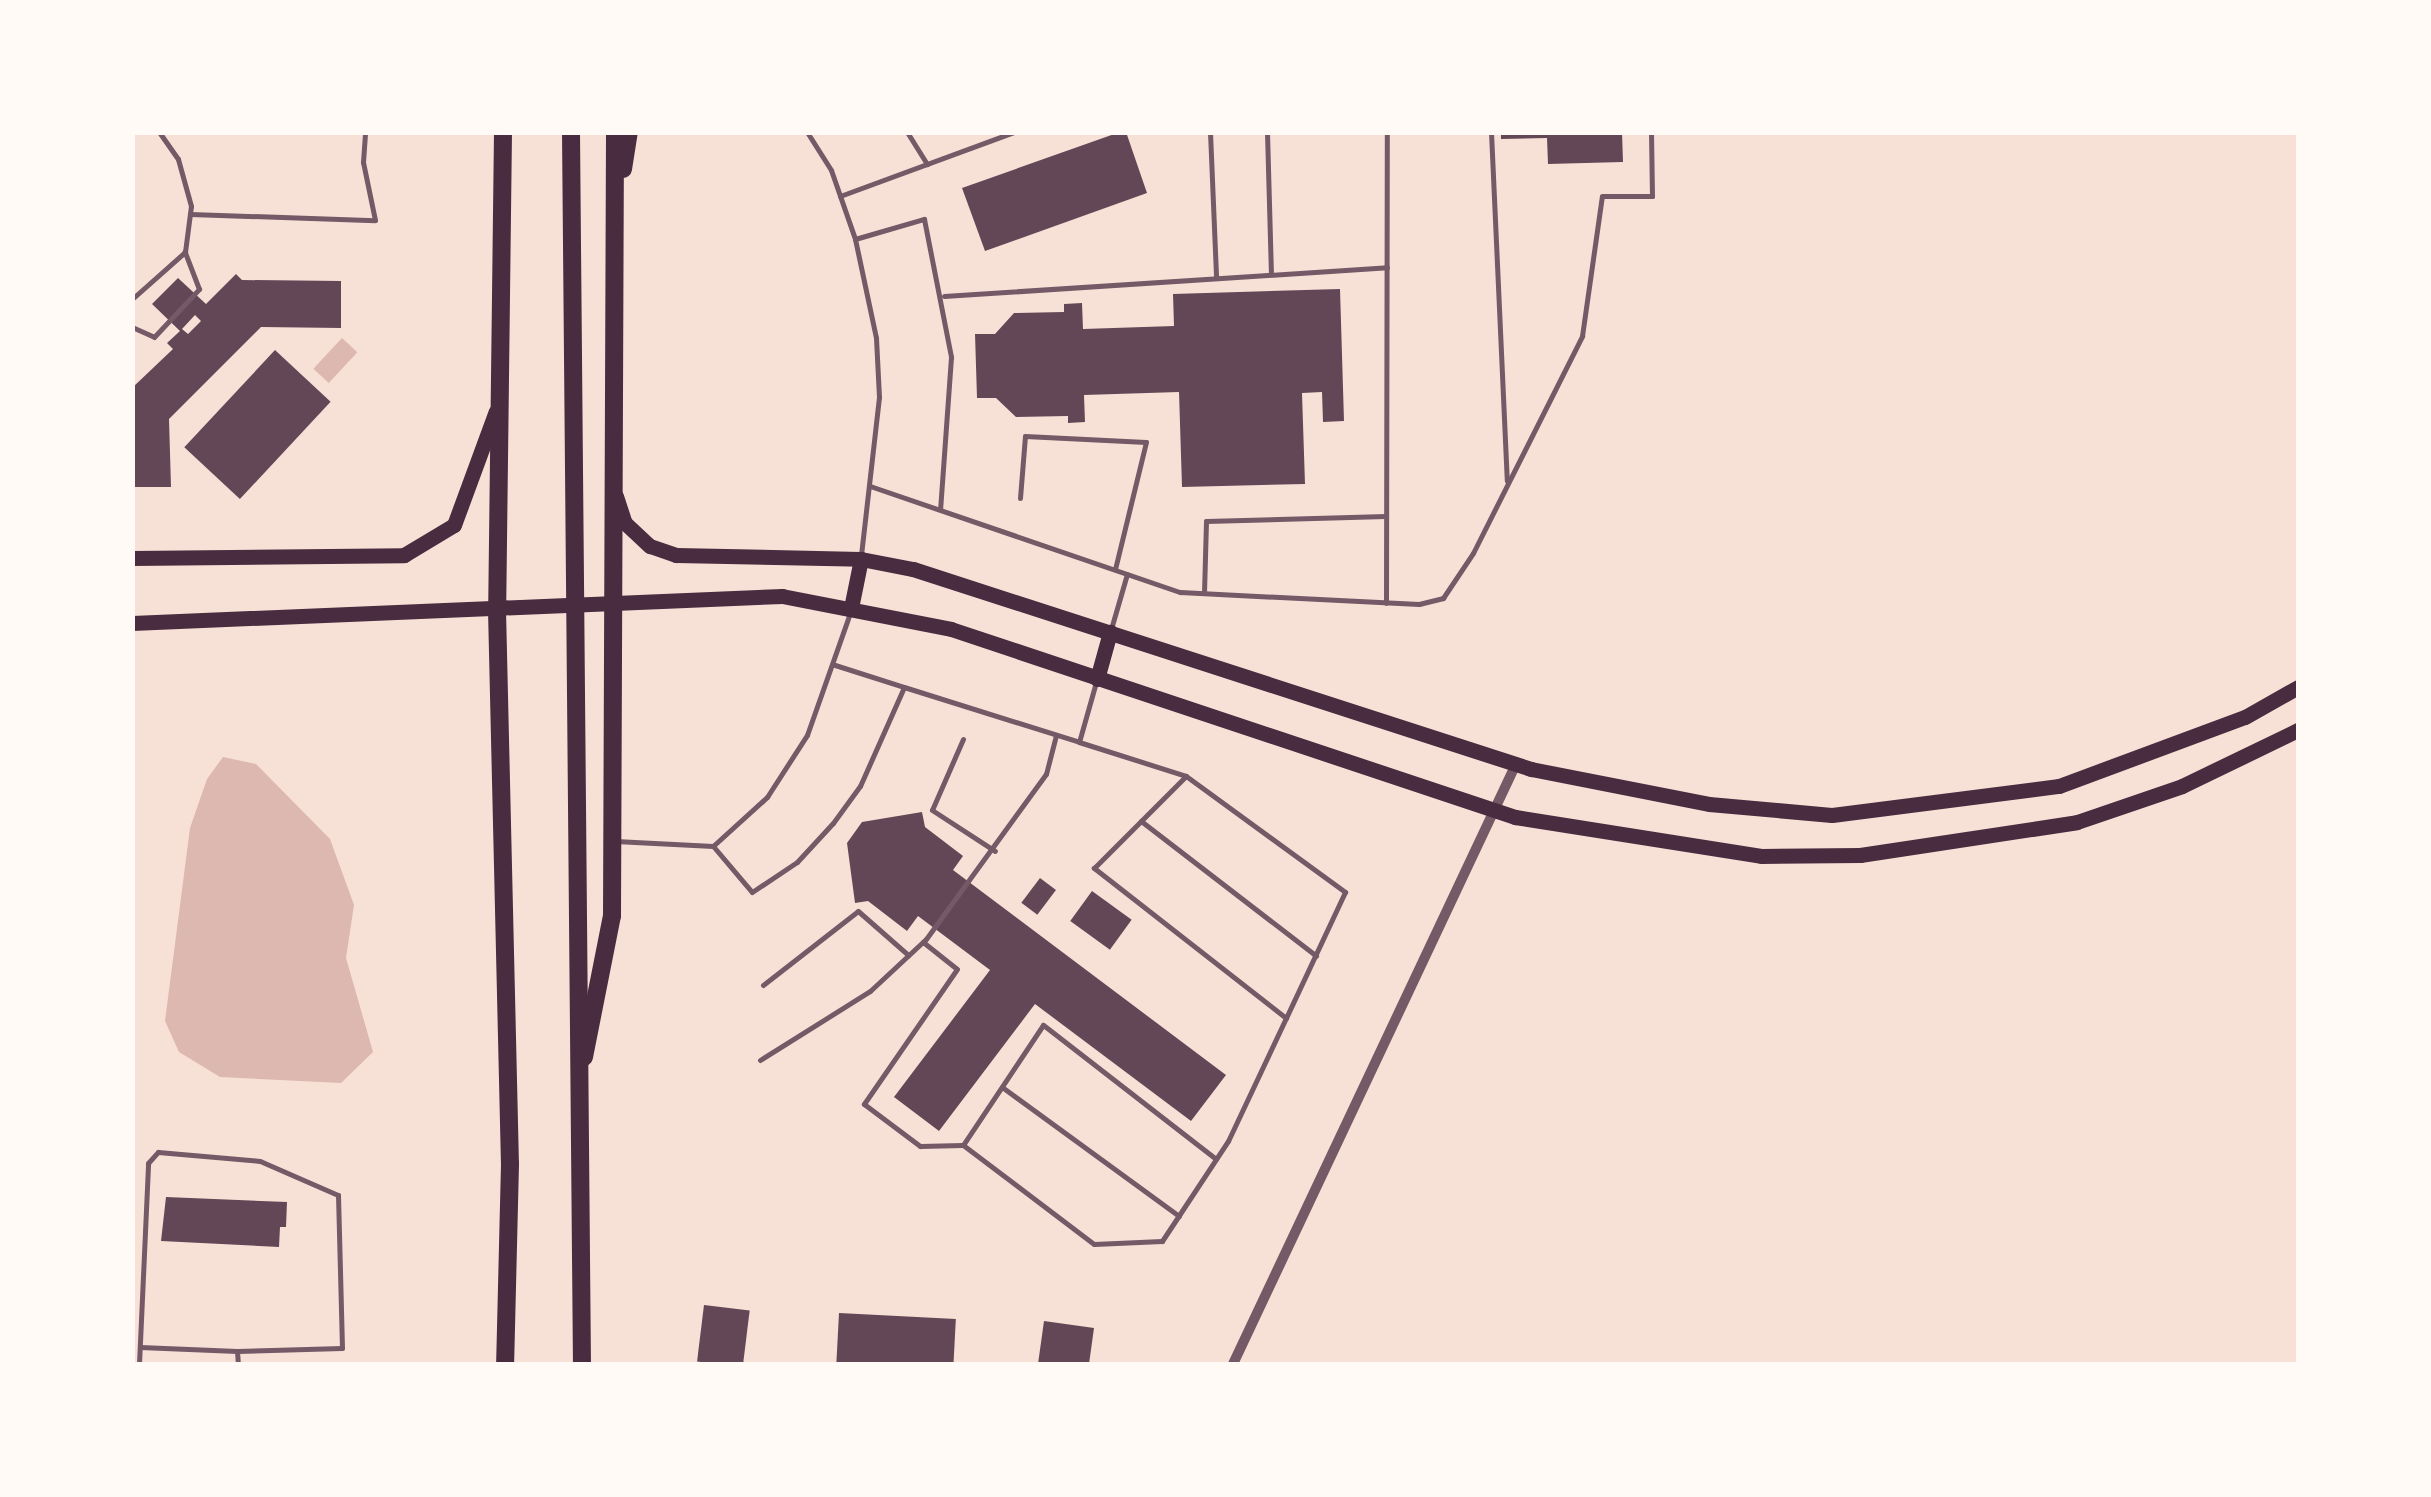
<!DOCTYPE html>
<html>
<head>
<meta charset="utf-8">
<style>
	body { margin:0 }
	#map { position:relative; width:2431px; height:1497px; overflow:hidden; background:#f7e1d7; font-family:Lato,sans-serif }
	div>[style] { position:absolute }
	.water>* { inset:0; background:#dcb8b0; transform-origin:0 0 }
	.building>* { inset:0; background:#644757; transform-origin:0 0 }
	.service>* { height:5px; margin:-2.5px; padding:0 2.5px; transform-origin:2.5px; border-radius:2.5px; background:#755966 }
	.minor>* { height:10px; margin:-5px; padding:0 5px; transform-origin:5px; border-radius:5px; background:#755966 }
	.secondary>* { height:15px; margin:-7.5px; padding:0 7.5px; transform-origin:7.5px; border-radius:7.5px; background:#4a2c40 }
	.trunk>* { height:18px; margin:-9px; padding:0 9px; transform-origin:9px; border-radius:9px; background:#4a2c40 }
	span { translate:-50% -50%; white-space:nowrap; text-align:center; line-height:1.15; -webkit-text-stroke:10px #fffaf5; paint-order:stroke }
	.frame { position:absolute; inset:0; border:135px solid #fffaf5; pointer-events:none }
</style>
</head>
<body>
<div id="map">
	<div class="water">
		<div style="left:342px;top:338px;width:21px;height:42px;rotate:43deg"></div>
		<div style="clip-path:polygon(223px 757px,256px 764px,330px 839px,354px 905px,346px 958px,373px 1052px,341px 1083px,220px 1077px,179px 1052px,165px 1021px,190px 828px,207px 779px)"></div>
	</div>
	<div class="building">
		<div style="clip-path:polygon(1120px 132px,1126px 132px,1147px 193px,985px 251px,962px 188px)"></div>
		<div style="clip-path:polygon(1501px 132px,1622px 132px,1623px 162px,1548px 164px,1547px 138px,1501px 139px)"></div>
		<div style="clip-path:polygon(evenodd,236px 274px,242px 280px,341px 281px,341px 328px,261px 327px,169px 419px,171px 487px,132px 487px,132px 388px,173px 349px,167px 343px,180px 331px,152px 304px,178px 278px,206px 304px,236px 274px,195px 315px,201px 321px,188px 334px,182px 329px,195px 315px)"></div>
		<div style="clip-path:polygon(1340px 289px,1344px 421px,1323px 422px,1322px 392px,1302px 393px,1305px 484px,1182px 487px,1179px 392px,1084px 395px,1085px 422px,1068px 423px,1068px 416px,1016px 417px,996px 398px,977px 398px,975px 334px,995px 334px,1014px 313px,1064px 312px,1064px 304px,1082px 303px,1083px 329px,1174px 326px,1173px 294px)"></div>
		<div style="left:275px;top:350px;width:76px;height:133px;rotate:43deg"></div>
		<div style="clip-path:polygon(922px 812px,925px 827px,963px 856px,953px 870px,1226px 1075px,1191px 1121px,1035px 1004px,939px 1131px,894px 1097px,990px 970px,918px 916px,907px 931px,868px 901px,855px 903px,847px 843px,862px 822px)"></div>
		<div style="left:1040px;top:878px;width:20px;height:31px;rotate:37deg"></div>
		<div style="left:1092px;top:891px;width:49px;height:37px;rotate:36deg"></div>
		<div style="clip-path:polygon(166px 1197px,287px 1202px,286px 1227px,280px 1227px,279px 1247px,161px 1241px)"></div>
		<div style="left:704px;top:1305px;width:46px;height:57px;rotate:7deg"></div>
		<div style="left:839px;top:1313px;width:117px;height:49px;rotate:3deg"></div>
		<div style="clip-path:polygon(1044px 1321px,1094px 1328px,1089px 1364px,1038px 1364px)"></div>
	</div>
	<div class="service">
		<div style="left:807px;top:132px;width:45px;rotate:57.7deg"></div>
		<div style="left:831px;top:170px;width:73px;rotate:70.8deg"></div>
		<div style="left:855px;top:239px;width:101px;rotate:78deg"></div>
		<div style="left:876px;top:338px;width:59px;rotate:87.1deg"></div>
		<div style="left:879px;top:397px;width:160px;rotate:96.5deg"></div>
		<div style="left:907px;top:132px;width:38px;rotate:58deg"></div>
		<div style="left:1210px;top:132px;width:146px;rotate:87.6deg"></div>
		<div style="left:1267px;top:132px;width:142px;rotate:88.4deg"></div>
		<div style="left:1491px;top:132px;width:349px;rotate:87.4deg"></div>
		<div style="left:840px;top:196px;width:185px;rotate:-20.2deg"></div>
		<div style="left:190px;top:214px;width:185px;rotate:1.9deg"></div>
		<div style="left:375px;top:220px;width:59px;rotate:-101.7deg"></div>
		<div style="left:363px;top:162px;width:30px;rotate:-86deg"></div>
		<div style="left:855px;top:239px;width:72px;rotate:-16.2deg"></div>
		<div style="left:924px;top:219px;width:141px;rotate:78.9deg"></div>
		<div style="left:951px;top:357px;width:152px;rotate:94.1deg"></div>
		<div style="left:944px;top:296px;width:444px;rotate:-3.7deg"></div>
		<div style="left:132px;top:299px;width:71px;rotate:-41.6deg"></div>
		<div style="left:185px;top:252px;width:46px;rotate:-82.6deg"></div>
		<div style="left:191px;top:206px;width:49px;rotate:-105.5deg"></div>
		<div style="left:178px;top:159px;width:33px;rotate:-125deg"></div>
		<div style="left:132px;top:327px;width:24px;rotate:24deg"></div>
		<div style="left:154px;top:337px;width:66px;rotate:-46.8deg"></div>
		<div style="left:199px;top:289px;width:40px;rotate:-111deg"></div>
		<div style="left:870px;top:486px;width:328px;rotate:18.9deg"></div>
		<div style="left:1180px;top:592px;width:239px;rotate:2.9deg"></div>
		<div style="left:1419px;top:604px;width:25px;rotate:-14deg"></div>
		<div style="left:1443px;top:598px;width:54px;rotate:-56.3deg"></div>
		<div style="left:1473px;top:553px;width:243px;rotate:-63.3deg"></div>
		<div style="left:1582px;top:336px;width:141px;rotate:-81.9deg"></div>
		<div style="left:1602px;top:196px;width:50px"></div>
		<div style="left:1652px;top:196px;width:64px;rotate:-90.9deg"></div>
		<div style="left:1020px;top:498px;width:62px;rotate:-85.4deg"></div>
		<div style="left:1025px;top:436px;width:121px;rotate:2.8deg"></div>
		<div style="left:1146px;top:442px;width:131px;rotate:103.7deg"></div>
		<div style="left:1204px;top:593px;width:72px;rotate:-88.4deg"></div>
		<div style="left:1206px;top:521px;width:180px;rotate:-1.6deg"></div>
		<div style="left:1386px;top:603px;width:471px;rotate:-89.9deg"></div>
		<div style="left:1111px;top:629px;width:57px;rotate:-73.8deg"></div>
		<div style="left:835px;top:665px;width:72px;rotate:17.7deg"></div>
		<div style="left:1096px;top:682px;width:62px;rotate:105.8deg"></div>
		<div style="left:1079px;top:742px;width:112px;rotate:17.6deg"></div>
		<div style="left:1186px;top:776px;width:197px;rotate:36.1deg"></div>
		<div style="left:1345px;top:892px;width:139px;rotate:115.1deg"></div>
		<div style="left:1286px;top:1018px;width:244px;rotate:-142deg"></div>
		<div style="left:1094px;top:868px;width:130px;rotate:-45deg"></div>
		<div style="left:963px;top:739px;width:77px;rotate:113.6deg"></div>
		<div style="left:932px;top:810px;width:75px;rotate:33.1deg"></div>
		<div style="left:1141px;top:821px;width:221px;rotate:37.6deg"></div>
		<div style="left:615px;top:841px;width:98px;rotate:2.9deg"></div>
		<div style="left:713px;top:846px;width:60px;rotate:49.7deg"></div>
		<div style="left:752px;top:892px;width:54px;rotate:-33.7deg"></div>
		<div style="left:797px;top:862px;width:53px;rotate:-47.3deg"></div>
		<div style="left:833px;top:823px;width:46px;rotate:-53.9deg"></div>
		<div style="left:860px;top:786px;width:108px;rotate:-66deg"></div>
		<div style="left:904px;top:687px;width:183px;rotate:17.4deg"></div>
		<div style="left:713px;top:846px;width:73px;rotate:-42.2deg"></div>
		<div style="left:767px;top:797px;width:74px;rotate:-57.2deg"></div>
		<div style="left:807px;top:735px;width:129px;rotate:-70.6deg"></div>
		<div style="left:923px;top:942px;width:43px;rotate:38.5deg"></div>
		<div style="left:957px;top:969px;width:164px;rotate:124.6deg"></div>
		<div style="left:864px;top:1104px;width:70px;rotate:36.9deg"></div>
		<div style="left:920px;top:1146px;width:43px;rotate:-1.3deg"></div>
		<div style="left:763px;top:985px;width:120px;rotate:-37.9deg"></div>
		<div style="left:858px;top:911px;width:67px;rotate:41.3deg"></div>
		<div style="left:760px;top:1060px;width:130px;rotate:-32.1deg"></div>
		<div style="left:870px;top:991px;width:76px;rotate:-42.9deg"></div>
		<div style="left:926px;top:939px;width:204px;rotate:-54deg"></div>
		<div style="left:1046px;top:774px;width:40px;rotate:-75.6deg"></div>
		<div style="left:1002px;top:1087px;width:219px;rotate:36.1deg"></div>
		<div style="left:1216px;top:1159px;width:219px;rotate:-142.2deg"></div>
		<div style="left:1043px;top:1025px;width:144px;rotate:123.7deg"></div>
		<div style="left:963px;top:1145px;width:164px;rotate:37.1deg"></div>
		<div style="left:1094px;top:1244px;width:68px;rotate:-2.5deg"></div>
		<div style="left:1162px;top:1241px;width:120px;rotate:-56.6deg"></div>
		<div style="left:1228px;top:1141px;width:136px;rotate:-64.8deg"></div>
		<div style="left:140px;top:1347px;width:97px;rotate:2.4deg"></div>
		<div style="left:139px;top:1364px;width:201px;rotate:-87.4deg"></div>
		<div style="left:148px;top:1163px;width:15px;rotate:-48deg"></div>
		<div style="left:158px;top:1152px;width:102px;rotate:5deg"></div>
		<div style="left:260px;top:1161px;width:85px;rotate:23.6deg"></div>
		<div style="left:338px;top:1195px;width:153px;rotate:88.5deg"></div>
		<div style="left:342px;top:1348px;width:105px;rotate:178.4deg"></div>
		<div style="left:237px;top:1351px;width:13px;rotate:86deg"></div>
	</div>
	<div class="minor">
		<div style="left:1233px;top:1364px;width:663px;rotate:-64.75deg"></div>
	</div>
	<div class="secondary">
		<div style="left:616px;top:496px;width:28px;rotate:72deg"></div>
		<div style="left:625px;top:523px;width:34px;rotate:43deg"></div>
		<div style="left:650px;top:546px;width:28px;rotate:19deg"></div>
		<div style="left:676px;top:555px;width:185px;rotate:1.2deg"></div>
		<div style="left:861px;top:559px;width:53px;rotate:10.9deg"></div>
		<div style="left:913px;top:569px;width:650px;rotate:17.93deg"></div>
		<div style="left:1531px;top:769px;width:181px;rotate:11.1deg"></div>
		<div style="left:1709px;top:804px;width:123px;rotate:5.1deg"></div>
		<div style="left:1832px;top:815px;width:229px;rotate:-7.3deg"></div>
		<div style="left:2059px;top:786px;width:198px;rotate:-20.4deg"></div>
		<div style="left:2245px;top:717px;width:61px;rotate:-29.5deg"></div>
		<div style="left:132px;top:558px;width:272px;rotate:-0.6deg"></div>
		<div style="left:404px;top:555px;width:58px;rotate:-31deg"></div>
		<div style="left:454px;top:525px;width:121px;rotate:-69.8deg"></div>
		<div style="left:851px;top:608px;width:50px;rotate:-78.5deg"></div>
		<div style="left:132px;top:623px;width:651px;rotate:-2.38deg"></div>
		<div style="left:782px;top:596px;width:172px;rotate:11deg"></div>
		<div style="left:951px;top:629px;width:595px;rotate:18.43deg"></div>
		<div style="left:1515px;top:817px;width:249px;rotate:9deg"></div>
		<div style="left:1761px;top:856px;width:99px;rotate:-0.6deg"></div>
		<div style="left:1860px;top:855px;width:219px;rotate:-8.6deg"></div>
		<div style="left:2077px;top:822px;width:111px;rotate:-18.9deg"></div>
		<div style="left:2182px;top:786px;width:129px;rotate:-25.8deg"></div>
		<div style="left:1097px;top:679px;width:49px;rotate:-74.5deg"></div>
	</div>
	<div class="trunk">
		<div style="left:503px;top:132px;width:478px;rotate:90.7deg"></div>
		<div style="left:497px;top:610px;width:554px;rotate:88.66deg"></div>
		<div style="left:510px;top:1164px;width:200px;rotate:91.4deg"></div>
		<div style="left:571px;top:132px;width:1232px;rotate:89.49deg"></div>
		<div style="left:623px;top:169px;width:37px;rotate:-81deg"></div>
		<div style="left:584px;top:1057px;width:144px;rotate:-78.8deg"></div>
		<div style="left:612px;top:916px;width:784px;rotate:-89.78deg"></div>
	</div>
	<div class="frame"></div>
</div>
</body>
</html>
